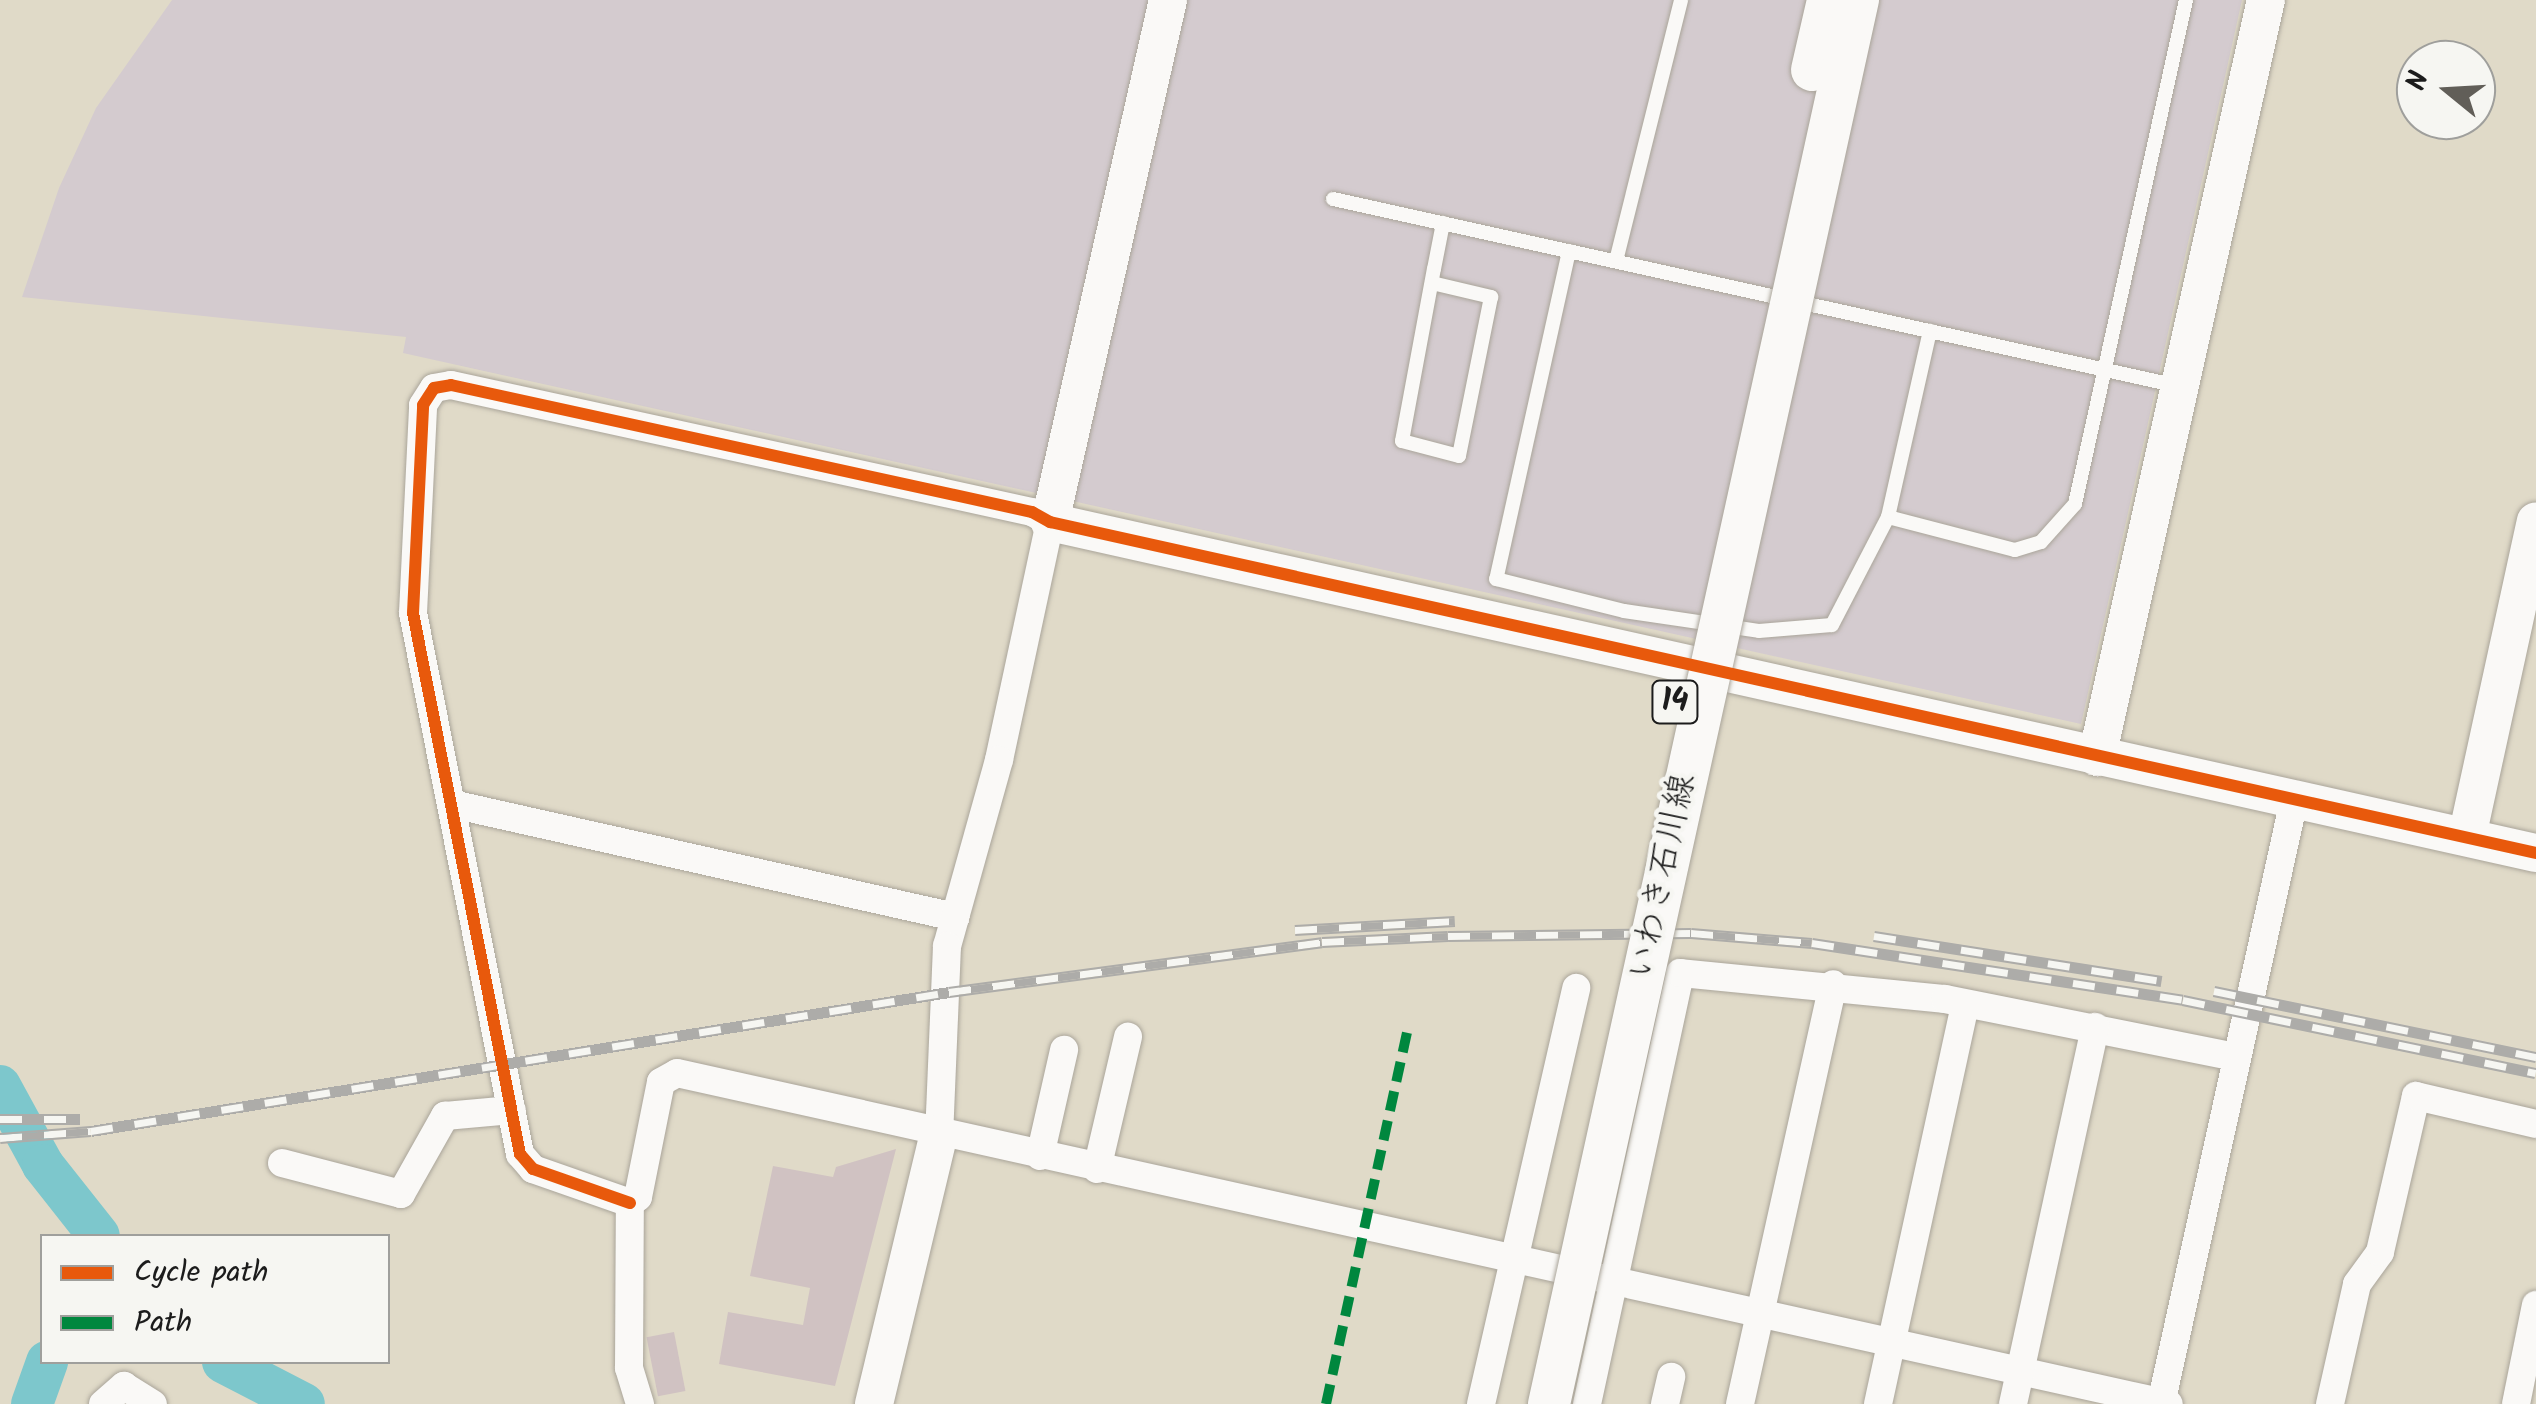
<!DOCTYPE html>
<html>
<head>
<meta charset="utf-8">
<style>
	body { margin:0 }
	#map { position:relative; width:2536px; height:1404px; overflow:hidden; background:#e0dac8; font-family:Kalam,"Klee One",sans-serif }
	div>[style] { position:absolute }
	.industrial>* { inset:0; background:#d4cbcf }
	.river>* { height:42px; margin:-21px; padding:0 21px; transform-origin:21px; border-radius:21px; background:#7dc7cc }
	.building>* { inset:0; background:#d0c2c2; transform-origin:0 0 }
	.roads { filter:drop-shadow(0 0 2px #aaa59a) drop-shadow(0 0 2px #aaa59a) }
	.lane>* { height:14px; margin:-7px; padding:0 7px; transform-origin:7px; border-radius:7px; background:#faf9f7 }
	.street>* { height:28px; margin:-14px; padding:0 14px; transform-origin:14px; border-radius:14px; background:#faf9f7 }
	.secondary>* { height:38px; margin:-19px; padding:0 19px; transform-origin:19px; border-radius:19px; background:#faf9f7 }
	.rail>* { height:11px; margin-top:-5.5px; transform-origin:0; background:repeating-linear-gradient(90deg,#f6f6f2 0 22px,#adaca9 0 44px); box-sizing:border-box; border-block:2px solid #adaca9 }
	.bridges { filter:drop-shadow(0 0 2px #aaa59a) drop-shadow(0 0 2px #aaa59a) }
	.primary-bridge>* { height:42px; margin:-21px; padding:0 21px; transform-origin:21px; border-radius:21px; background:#faf9f7 }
	.quiet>* { height:10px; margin-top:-5px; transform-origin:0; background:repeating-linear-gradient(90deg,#00873e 0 20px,transparent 0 30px) }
	.cycleway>* { height:12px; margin:-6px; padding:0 6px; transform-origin:6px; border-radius:6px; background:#e8590c }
	span { translate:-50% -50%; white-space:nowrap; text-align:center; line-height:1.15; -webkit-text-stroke:9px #f6f6f2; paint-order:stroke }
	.shield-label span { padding:2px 8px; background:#f6f6f2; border:2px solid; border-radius:8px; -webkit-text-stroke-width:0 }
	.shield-label { font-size:32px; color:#1c1c1c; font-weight:700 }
	.street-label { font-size:35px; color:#1c1c1c }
	.legend { position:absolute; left:40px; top:1234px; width:350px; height:130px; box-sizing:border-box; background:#f6f6f2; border:2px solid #9f9f9c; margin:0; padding:12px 18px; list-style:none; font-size:30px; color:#1c1c1c }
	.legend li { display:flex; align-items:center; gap:20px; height:50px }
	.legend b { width:50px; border:2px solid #9f9f9c }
	.north { position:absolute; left:2396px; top:40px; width:100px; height:100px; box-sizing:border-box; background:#f6f6f2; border:2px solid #9f9f9c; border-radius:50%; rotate:288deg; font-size:28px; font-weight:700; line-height:40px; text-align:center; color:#1c1c1c }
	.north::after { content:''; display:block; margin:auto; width:35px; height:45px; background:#615e58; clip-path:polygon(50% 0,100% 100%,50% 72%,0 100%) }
</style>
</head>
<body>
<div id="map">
	<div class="industrial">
		<div style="clip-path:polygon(172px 0,2242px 0,2081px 724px,403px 353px,406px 337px,22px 297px,59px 188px,96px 108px)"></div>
	</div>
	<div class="river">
		<div style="left:0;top:1086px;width:90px;rotate:61.4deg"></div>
		<div style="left:43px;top:1165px;width:90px;rotate:51.7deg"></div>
		<div style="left:223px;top:1362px;width:91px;rotate:27.4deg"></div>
		<div style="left:32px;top:1404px;width:45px;rotate:-70.3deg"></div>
	</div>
	<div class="building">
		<div style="clip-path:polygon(896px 1149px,835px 1386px,719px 1364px,728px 1312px,803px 1325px,810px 1288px,750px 1276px,773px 1166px,833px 1177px,836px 1167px)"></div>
		<div style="left:674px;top:1332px;width:60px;height:28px;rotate:79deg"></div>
	</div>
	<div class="roads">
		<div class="lane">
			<div style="left:1333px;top:199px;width:865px;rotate:12.48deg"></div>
			<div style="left:1569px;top:251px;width:336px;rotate:102.5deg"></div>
			<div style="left:1496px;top:579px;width:132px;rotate:14deg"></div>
			<div style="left:1624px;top:611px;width:136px;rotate:8.4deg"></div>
			<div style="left:1759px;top:631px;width:73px;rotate:-4.7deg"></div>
			<div style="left:1832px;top:625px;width:122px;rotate:-62.6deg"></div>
			<div style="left:1888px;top:517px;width:191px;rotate:-77.3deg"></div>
			<div style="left:1616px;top:261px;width:269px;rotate:-76deg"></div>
			<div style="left:1432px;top:283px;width:61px;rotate:13.3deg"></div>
			<div style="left:1491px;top:297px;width:162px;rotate:101.4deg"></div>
			<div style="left:1459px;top:456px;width:59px;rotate:-165.3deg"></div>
			<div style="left:1402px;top:441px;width:175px;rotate:-79.5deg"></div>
			<div style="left:1434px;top:269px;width:47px;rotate:-78.9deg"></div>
			<div style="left:1888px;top:517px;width:131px;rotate:14.6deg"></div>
			<div style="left:2015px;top:550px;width:27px;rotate:-17deg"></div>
			<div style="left:2041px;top:542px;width:51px;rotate:-48.2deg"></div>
			<div style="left:2075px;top:504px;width:516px;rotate:-77.58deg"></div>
		</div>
		<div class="street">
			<div style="left:452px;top:804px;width:516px;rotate:12.66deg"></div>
			<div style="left:1040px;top:1156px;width:109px;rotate:-77.2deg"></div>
			<div style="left:282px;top:1163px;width:123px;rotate:14.6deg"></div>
			<div style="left:401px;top:1194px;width:90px;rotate:-60.6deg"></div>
			<div style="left:445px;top:1116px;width:67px;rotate:-5.1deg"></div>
			<div style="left:1097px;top:1169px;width:136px;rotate:-76.8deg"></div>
			<div style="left:630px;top:1203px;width:103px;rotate:-160.7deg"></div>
			<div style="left:533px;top:1169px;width:20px;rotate:-131deg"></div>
			<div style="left:520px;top:1154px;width:551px;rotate:-101.19deg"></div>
			<div style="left:413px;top:613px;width:208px;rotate:-87.2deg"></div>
			<div style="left:423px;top:405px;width:20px;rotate:-57deg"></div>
			<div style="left:434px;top:388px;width:17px;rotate:-10deg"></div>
			<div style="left:451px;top:385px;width:595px;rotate:12.33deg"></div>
			<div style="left:1032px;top:512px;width:21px;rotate:29deg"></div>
			<div style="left:1050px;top:522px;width:243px;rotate:102.1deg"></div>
			<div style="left:999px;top:760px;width:193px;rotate:105.6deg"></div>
			<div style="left:947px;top:946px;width:188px;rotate:92.4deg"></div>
			<div style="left:103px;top:1404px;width:28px;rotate:-41deg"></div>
			<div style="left:124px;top:1386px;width:34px;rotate:32deg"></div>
			<div style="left:640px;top:1404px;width:38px;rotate:-107deg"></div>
			<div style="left:629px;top:1368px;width:165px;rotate:-89.7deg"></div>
			<div style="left:630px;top:1203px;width:10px;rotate:-37deg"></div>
			<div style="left:638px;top:1197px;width:117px;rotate:-78.7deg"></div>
			<div style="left:661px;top:1082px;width:18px;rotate:-29deg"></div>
			<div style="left:677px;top:1073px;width:1528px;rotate:12.51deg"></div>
			<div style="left:1481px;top:1404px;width:427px;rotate:-77.1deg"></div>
			<div style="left:1587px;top:1404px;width:441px;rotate:-77.8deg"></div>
			<div style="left:1680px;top:973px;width:266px;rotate:5.6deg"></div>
			<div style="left:1945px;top:999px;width:295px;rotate:11.3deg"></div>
			<div style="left:1665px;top:1404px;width:28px;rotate:-77deg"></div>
			<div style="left:1740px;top:1404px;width:430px;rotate:-77.5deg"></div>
			<div style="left:1878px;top:1404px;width:408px;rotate:-77.7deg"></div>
			<div style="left:2013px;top:1404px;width:386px;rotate:-77.7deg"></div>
			<div style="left:2161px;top:1404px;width:618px;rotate:-77.58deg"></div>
			<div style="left:2330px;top:1404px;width:123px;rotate:-77.3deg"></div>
			<div style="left:2357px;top:1284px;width:39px;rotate:-54deg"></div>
			<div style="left:2380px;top:1252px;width:160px;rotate:-77deg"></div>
			<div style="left:2416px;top:1096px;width:123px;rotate:13.1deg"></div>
			<div style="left:2516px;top:1404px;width:101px;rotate:-78.6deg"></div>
		</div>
		<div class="secondary">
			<div style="left:1168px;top:0;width:535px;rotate:102.74deg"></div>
			<div style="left:1050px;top:522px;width:1522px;rotate:12.56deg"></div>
			<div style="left:2097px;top:757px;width:776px;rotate:-77.42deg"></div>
			<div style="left:2467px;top:837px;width:323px;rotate:-77.7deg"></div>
			<div style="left:874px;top:1404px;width:278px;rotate:-76.5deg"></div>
		</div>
	</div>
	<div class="rail">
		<div style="left:1295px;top:930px;width:160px;rotate:-3.2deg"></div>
		<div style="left:1874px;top:936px;width:291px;rotate:8.9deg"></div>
		<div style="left:2214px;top:991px;width:329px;rotate:11.6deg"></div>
		<div style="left:0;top:1119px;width:80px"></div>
		<div style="left:0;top:1138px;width:91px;rotate:-4.4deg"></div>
		<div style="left:91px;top:1131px;width:869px;rotate:-9.2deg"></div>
		<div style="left:949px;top:992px;width:376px;rotate:-7.6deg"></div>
		<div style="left:1322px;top:942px;width:126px;rotate:-2.7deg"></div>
		<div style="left:1448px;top:936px;width:243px;rotate:-0.7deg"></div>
		<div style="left:1691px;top:933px;width:121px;rotate:4.7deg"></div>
		<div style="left:1812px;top:943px;width:375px;rotate:8.7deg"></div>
		<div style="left:2183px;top:1000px;width:360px;rotate:11.7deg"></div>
	</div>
	<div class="bridges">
		<div class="primary-bridge">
			<div style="left:1812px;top:70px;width:72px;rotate:-77.1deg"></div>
			<div style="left:1549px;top:1404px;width:1438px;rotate:-77.59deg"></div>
		</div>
	</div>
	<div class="quiet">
		<div style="left:1326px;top:1404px;width:382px;rotate:-77.7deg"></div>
	</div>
	<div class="cycleway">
		<div style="left:630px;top:1203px;width:103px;rotate:-160.7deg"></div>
		<div style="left:533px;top:1169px;width:20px;rotate:-131deg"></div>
		<div style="left:520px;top:1154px;width:551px;rotate:-101.19deg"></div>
		<div style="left:413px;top:613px;width:208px;rotate:-87.2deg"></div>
		<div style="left:423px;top:405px;width:20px;rotate:-57deg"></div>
		<div style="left:434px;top:388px;width:17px;rotate:-10deg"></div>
		<div style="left:451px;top:385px;width:595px;rotate:12.33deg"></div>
		<div style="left:1032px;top:512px;width:21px;rotate:29deg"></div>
		<div style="left:1050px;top:522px;width:1522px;rotate:12.56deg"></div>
	</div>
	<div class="shield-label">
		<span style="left:1675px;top:702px">14</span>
	</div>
	<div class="street-label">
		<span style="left:1663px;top:877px;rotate:-78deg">いわき石川線</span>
	</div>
	<ul class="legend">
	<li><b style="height:12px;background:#e8590c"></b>Cycle path</li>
	<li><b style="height:12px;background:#00873e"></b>Path</li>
	</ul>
	<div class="north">N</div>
</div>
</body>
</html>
